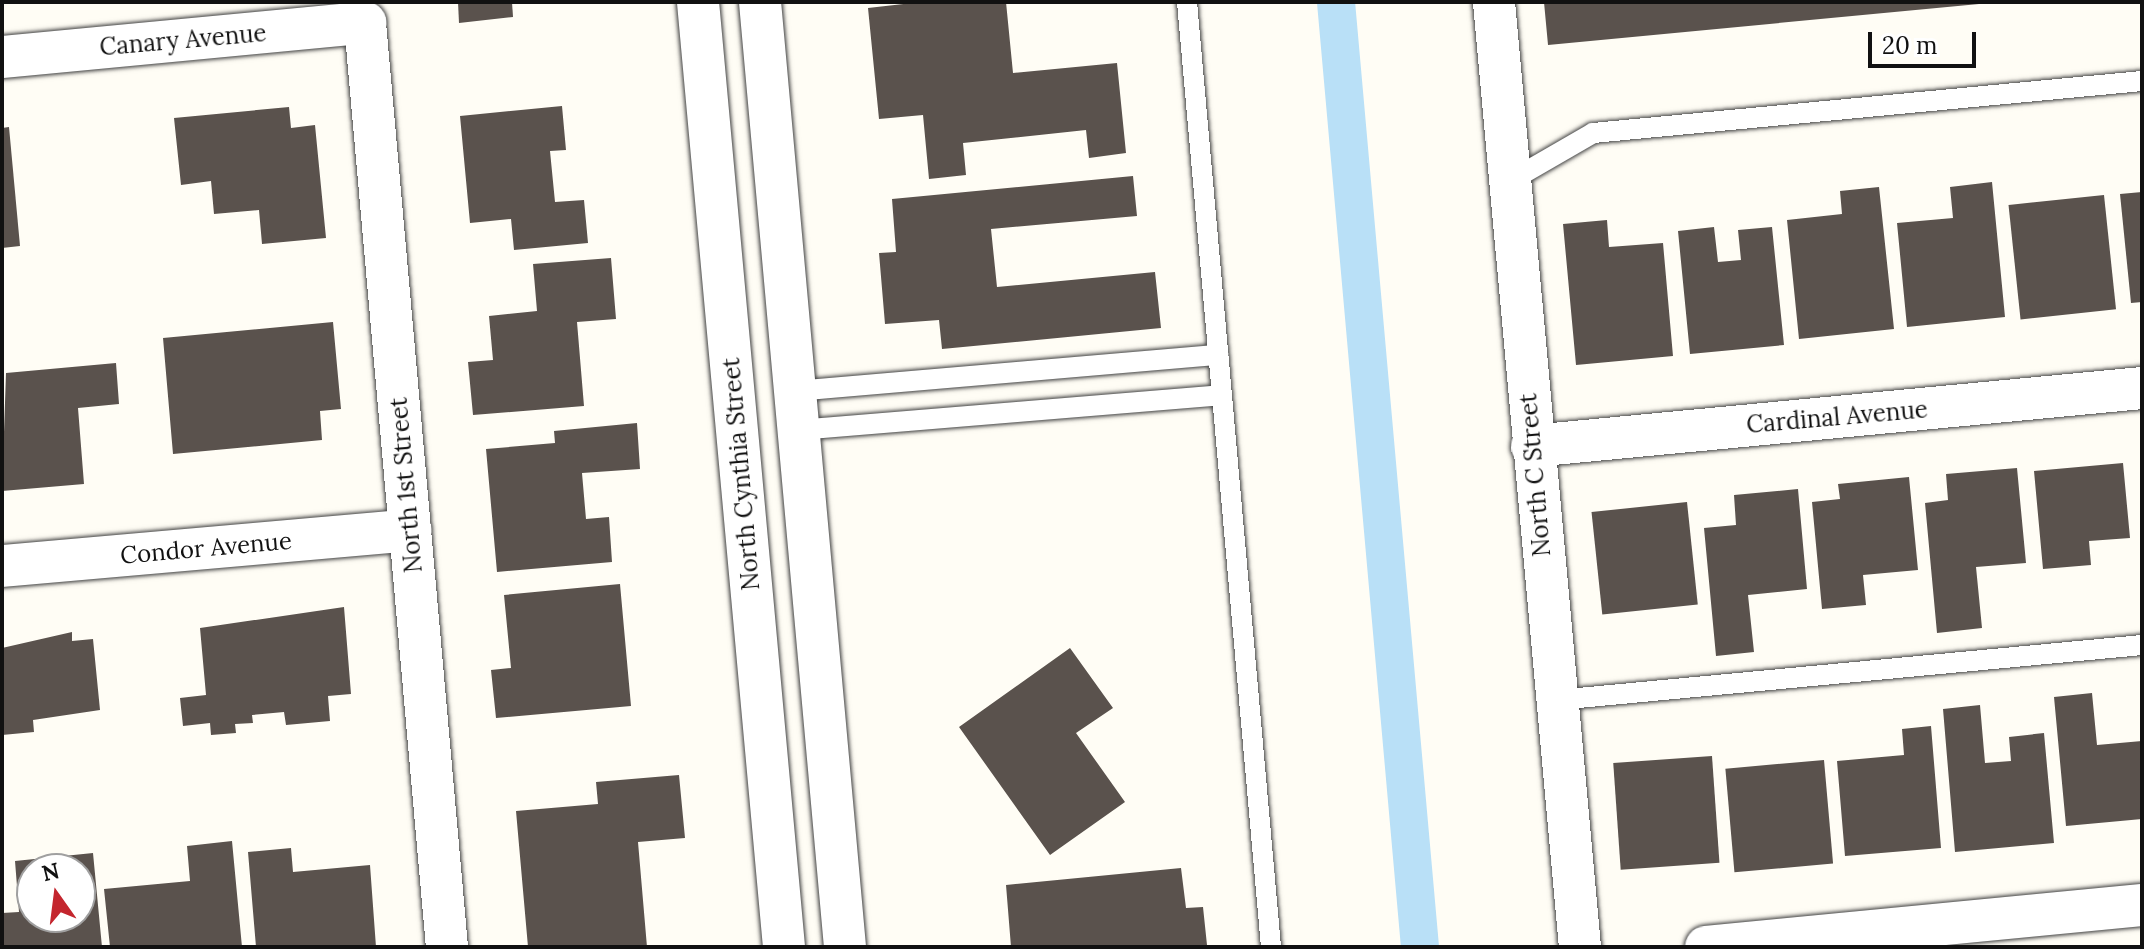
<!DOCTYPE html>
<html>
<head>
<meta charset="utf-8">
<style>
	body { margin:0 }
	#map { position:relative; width:2144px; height:949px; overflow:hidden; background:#fffdf5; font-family:Lora,serif }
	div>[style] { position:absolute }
	.canal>* { height:38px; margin:-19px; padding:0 19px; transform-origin:19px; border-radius:19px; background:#b9e0f7 }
	.building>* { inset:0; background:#5a524d; transform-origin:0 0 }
	.roads { filter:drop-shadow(0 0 2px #444) drop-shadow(0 0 2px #444) }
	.lane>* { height:20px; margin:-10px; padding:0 10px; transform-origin:10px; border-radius:10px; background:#fff }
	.street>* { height:42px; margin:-21px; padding:0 21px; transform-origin:21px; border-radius:21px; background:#fff }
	span { translate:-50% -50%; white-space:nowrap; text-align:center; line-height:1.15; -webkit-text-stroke:8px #fff; paint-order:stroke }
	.street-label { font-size:24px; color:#111 }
	.frame { position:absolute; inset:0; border:4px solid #111; pointer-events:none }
	.north { position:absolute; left:16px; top:853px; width:80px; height:80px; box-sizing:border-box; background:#fff; border:2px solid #a0a0a0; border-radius:50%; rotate:346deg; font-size:22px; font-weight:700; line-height:32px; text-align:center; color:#111 }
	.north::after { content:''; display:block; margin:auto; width:28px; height:36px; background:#c4262e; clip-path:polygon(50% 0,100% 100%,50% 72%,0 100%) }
	.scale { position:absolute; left:1868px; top:32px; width:108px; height:36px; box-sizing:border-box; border:4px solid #111; border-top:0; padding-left:10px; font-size:24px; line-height:28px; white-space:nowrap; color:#111; -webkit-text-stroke:6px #fff; paint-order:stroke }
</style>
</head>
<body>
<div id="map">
	<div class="canal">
		<div style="left:1336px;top:2px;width:949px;rotate:84.92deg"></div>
	</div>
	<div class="building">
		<div style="clip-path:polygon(458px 2px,512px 2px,513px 17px,459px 23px)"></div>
		<div style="clip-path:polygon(921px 2px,1006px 2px,1013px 73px,1117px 63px,1126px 153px,1089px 158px,1086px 130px,963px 143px,966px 175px,929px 179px,923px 115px,879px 119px,868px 8px)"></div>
		<div style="clip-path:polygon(1544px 2px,1979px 2px,1979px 4px,1548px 45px)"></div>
		<div style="clip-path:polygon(562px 106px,566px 150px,550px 151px,555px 202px,584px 200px,588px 243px,514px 250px,511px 219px,470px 223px,460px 116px)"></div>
		<div style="clip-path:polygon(289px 107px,291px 128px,315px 125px,326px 238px,262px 244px,259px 210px,214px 214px,211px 181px,181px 185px,174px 118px)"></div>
		<div style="clip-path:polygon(9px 127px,20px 246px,2px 248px,2px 128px)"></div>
		<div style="clip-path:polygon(1133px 176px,1137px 216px,991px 229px,997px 287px,1155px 272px,1161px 328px,942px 349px,939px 320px,885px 324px,879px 253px,896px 252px,892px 199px)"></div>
		<div style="clip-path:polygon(1992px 182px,2005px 317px,1907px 327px,1897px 223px,1953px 218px,1950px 187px)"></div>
		<div style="clip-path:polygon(1879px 187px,1894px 329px,1799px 339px,1787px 220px,1842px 214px,1840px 191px)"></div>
		<div style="clip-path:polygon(2142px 192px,2142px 302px,2131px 303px,2120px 194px)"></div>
		<div style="left:2104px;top:195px;width:115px;height:96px;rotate:84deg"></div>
		<div style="clip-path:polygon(1607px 220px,1609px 247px,1663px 243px,1673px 356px,1576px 365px,1563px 224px)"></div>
		<div style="clip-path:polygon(1714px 227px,1718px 262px,1741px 260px,1738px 230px,1772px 227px,1784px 345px,1690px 354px,1678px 231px)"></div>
		<div style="clip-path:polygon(611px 258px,616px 319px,577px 322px,584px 406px,473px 415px,468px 362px,493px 360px,489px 316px,537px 311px,533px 264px)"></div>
		<div style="clip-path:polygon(333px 322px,341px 409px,320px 411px,322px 440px,173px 454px,163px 338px)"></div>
		<div style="clip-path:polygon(116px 363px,119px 404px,78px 408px,84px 484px,2px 491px,6px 373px)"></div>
		<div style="clip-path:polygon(637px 423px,640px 469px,582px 473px,586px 519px,609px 517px,612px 562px,497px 572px,486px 449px,555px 443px,554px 431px)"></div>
		<div style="clip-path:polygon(2123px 463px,2130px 538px,2089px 541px,2091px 565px,2043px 569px,2034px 471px)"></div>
		<div style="clip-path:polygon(2017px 468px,2026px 563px,1976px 567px,1982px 628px,1937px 633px,1925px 503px,1948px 500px,1946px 474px)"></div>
		<div style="clip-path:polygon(1909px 477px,1918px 570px,1863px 575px,1866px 605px,1822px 609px,1812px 502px,1840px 499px,1838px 484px)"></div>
		<div style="clip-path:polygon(1798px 489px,1807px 589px,1748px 595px,1754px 652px,1716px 656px,1704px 528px,1736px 525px,1734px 495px)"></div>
		<div style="left:1687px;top:502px;width:103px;height:96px;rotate:84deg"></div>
		<div style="clip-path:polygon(620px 584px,631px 706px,496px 718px,491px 670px,511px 668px,504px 595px)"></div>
		<div style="clip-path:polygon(344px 607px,351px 694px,328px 696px,330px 721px,286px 725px,284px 712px,252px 715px,253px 723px,235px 724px,236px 733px,211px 735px,210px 723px,183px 726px,180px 698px,206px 695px,200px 628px)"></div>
		<div style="clip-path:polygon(72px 632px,72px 641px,93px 639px,100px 710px,33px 720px,34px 732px,2px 735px,2px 648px)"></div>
		<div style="clip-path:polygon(1070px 648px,1113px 708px,1076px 733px,1125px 802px,1050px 855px,959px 727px)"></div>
		<div style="clip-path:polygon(2092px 693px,2097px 745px,2142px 741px,2142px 819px,2066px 826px,2054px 697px)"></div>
		<div style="clip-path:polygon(1980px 705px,1985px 763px,2011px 761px,2009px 737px,2044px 733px,2054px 843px,1955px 852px,1943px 709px)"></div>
		<div style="clip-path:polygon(1931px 726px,1941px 848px,1845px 856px,1837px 761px,1904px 755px,1902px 729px)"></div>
		<div style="left:1712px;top:756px;width:107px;height:99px;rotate:86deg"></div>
		<div style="left:1824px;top:760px;width:104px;height:99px;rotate:85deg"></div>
		<div style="clip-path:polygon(679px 775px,685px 838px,638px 842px,647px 947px,528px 947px,516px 811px,598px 804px,596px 782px)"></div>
		<div style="clip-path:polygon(232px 841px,242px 947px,110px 947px,104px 889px,190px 881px,187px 846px)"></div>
		<div style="clip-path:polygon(291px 848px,293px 872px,370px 865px,376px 947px,256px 947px,248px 852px)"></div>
		<div style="clip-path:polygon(evenodd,93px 853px,102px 947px,2px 947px,2px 913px,19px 912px,15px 861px,93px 853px,32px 869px,80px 869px,80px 917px,32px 917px,32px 869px)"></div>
		<div style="clip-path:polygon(1181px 868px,1186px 908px,1203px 907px,1207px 945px,1011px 947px,1006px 885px)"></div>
	</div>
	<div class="roads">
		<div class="lane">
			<div style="left:1187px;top:2px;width:949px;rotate:84.92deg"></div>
			<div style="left:1510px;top:181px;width:96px;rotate:-30deg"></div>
			<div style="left:1593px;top:133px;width:551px;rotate:-5.41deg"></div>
			<div style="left:795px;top:391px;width:425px;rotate:-4.9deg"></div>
			<div style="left:798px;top:430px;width:424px;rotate:-4.7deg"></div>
			<div style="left:1557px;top:700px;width:588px;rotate:-5.37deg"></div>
		</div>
		<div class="street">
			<div style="left:698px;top:2px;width:949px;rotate:84.8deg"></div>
			<div style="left:760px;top:2px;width:949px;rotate:84.86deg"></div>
			<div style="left:1494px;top:2px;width:949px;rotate:84.8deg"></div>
			<div style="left:2px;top:57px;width:365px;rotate:-5.4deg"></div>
			<div style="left:365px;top:23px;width:928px;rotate:84.93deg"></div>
			<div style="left:1532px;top:446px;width:613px;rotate:-5.43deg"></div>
			<div style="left:2px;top:566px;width:410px;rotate:-5deg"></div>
			<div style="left:1706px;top:947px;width:438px;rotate:-5.5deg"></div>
		</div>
	</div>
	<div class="street-label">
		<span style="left:183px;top:40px;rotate:-5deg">Canary Avenue</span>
		<span style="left:1837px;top:417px;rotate:-5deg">Cardinal Avenue</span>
		<span style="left:741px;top:474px;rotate:-95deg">North Cynthia Street</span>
		<span style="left:1535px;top:475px;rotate:-95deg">North C Street</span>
		<span style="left:406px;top:485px;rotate:-95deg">North 1st Street</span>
		<span style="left:206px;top:548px;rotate:-5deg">Condor Avenue</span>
	</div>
	<div class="frame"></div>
	<div class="north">N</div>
	<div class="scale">20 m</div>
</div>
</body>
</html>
